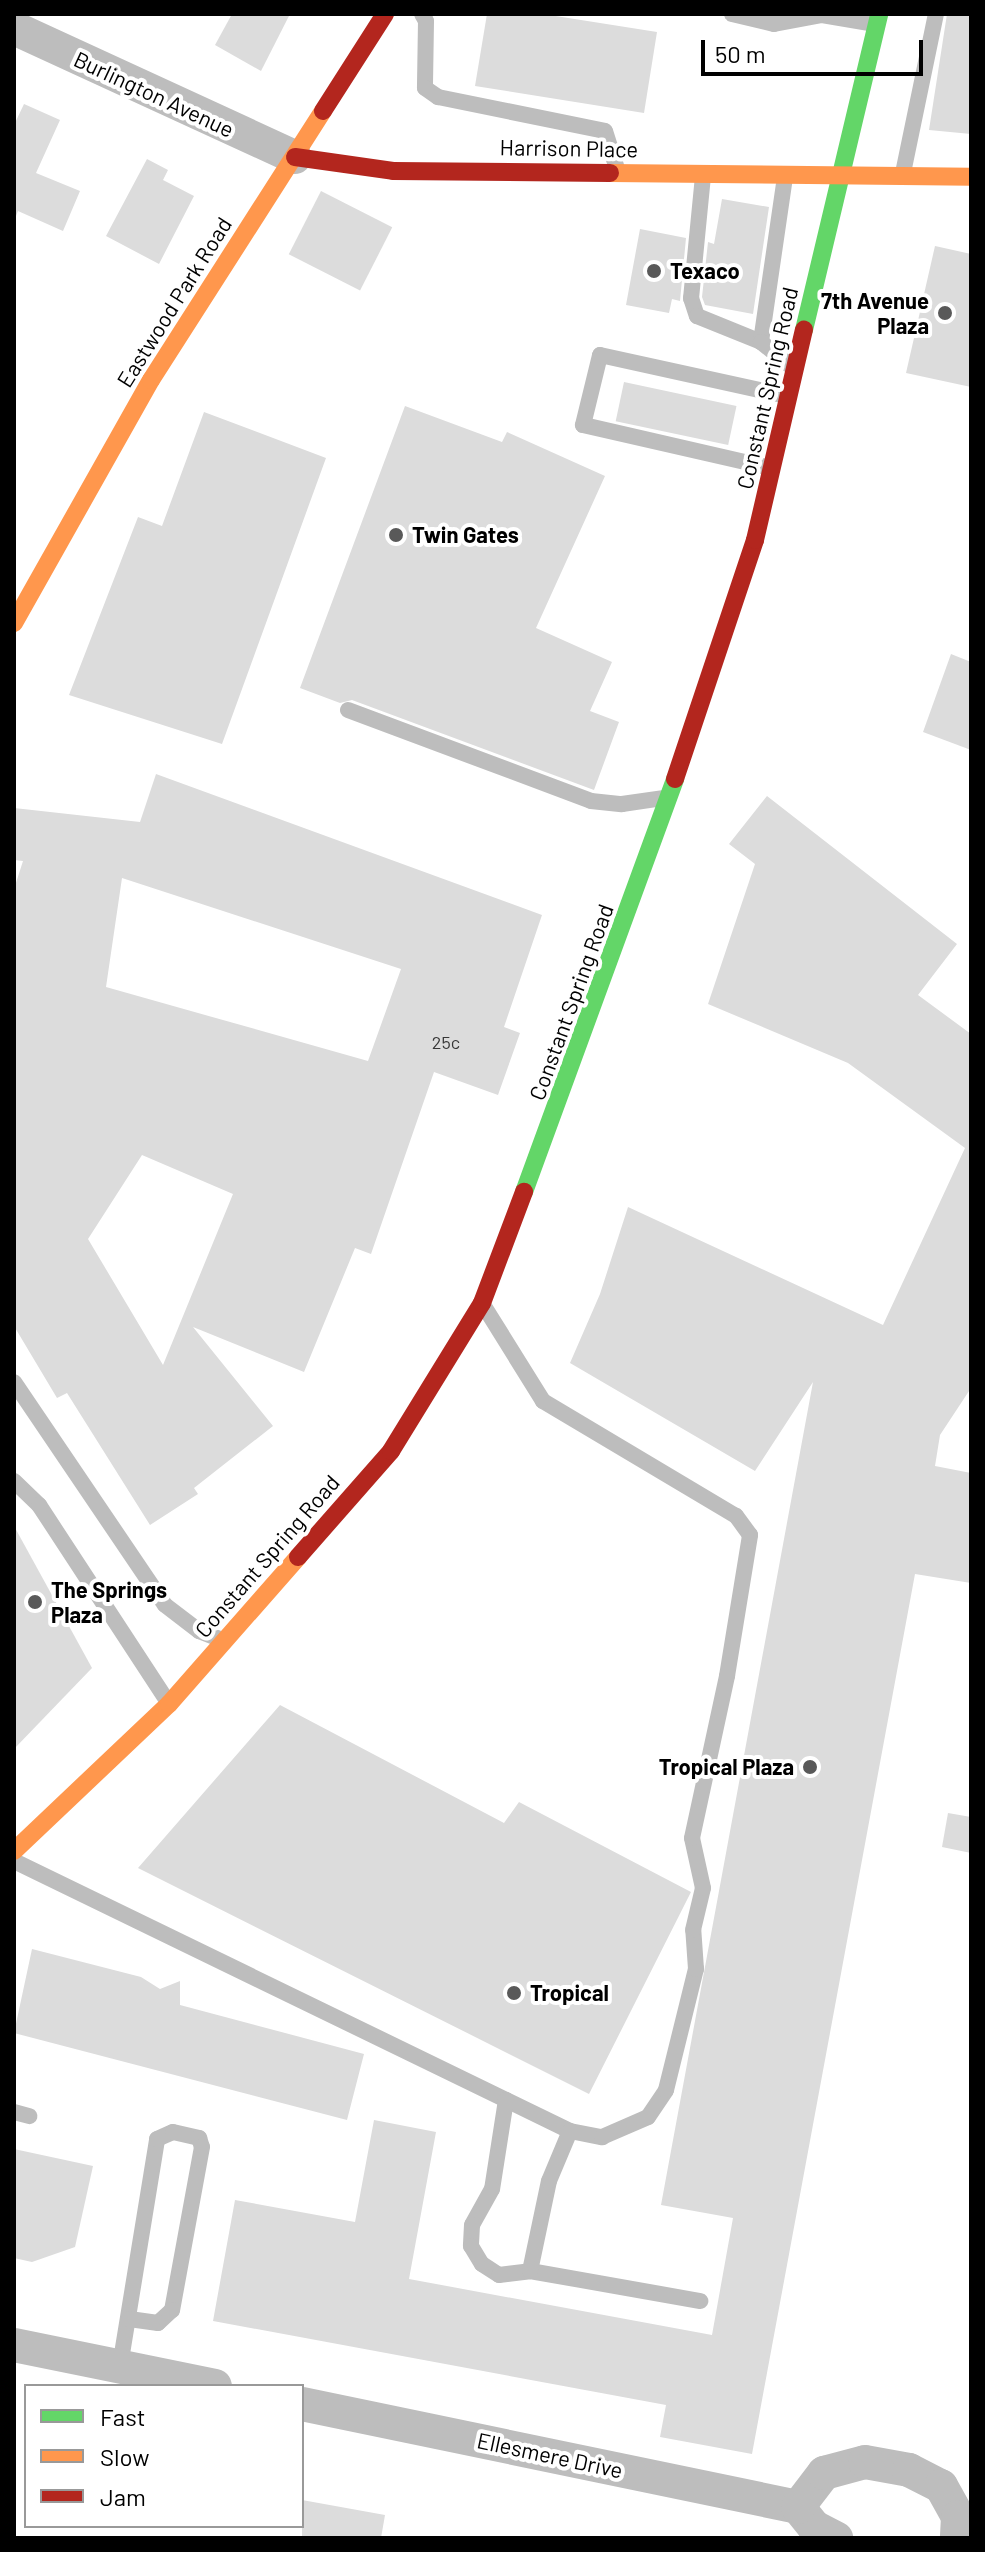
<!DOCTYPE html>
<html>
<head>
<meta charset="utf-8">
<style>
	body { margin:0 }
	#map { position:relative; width:985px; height:2552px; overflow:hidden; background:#fff; font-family:Barlow,sans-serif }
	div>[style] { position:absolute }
	.building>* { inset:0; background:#dcdcdc; transform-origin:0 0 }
	.lane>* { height:16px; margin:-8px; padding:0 8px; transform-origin:8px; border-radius:8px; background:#bdbdbd }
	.street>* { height:34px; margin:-17px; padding:0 17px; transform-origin:17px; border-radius:17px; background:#bdbdbd }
	.fast>* { height:18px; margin:-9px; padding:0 9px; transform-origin:9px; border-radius:9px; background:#63d668 }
	.slow>* { height:18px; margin:-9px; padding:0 9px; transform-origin:9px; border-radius:9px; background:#ff974d }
	.jam>* { height:18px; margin:-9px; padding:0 9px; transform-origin:9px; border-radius:9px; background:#b3261e }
	.dots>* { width:22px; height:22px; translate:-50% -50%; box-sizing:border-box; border:4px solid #fff; border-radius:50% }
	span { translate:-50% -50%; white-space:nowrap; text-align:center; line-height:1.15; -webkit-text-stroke:8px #fff; paint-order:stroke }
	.number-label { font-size:18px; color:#373737 }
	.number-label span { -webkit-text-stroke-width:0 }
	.street-label { font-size:22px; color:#000 }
	.poi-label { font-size:22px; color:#000; font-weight:700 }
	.left { translate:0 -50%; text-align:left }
	.right { translate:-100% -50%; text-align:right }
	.frame { position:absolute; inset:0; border:16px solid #000; pointer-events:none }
	.legend { position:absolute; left:24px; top:2384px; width:280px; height:144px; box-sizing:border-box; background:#fff; border:2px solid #999; margin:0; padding:10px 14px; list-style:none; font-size:24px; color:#000 }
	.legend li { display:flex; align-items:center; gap:16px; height:40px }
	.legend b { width:40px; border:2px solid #999 }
	.scale { position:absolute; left:701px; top:40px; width:222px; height:36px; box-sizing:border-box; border:4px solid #000; border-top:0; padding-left:10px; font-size:24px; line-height:28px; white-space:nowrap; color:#000; -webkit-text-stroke:6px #fff; paint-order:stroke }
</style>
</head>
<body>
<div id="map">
	<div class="building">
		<div style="clip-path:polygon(232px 14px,290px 14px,261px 71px,215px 45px)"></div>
		<div style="clip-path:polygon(487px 14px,543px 14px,657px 32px,644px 113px,475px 86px)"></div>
		<div style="clip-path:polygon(947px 14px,971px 14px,971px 134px,929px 130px)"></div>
		<div style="clip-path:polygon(24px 104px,60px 120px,36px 173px,80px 191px,63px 231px,18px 211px,14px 221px,14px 125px)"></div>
		<div style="clip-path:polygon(147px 159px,168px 170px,163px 180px,194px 196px,159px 264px,106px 236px)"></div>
		<div style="left:321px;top:191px;width:80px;height:71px;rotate:27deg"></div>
		<div style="clip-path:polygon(722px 199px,769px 207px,753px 314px,705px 305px,702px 297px,708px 242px,714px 244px)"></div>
		<div style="clip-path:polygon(640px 229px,686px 238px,680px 301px,672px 299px,669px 313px,626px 305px)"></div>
		<div style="clip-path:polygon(935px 246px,971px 254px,971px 387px,906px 373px)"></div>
		<div style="left:624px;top:382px;width:115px;height:40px;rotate:12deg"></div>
		<div style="clip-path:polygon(405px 406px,502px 442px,507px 432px,605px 476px,536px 628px,612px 662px,590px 711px,619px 722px,594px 790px,352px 700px,340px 703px,300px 688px)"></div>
		<div style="clip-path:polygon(204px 412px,326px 458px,222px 744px,69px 695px,138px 517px,162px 526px)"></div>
		<div style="clip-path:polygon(951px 654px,971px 662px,971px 750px,923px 732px)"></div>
		<div style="clip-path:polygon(evenodd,156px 774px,542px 915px,504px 1027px,520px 1033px,498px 1095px,434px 1072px,371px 1254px,355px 1248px,304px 1372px,193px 1327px,273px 1426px,194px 1488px,198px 1494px,150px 1525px,67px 1393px,57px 1398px,14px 1326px,14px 889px,23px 861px,14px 860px,14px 808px,140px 822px,156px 774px,122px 878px,401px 969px,368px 1061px,106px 987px,122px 878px,156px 774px,142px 1155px,233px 1194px,163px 1365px,88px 1239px,142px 1155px)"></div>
		<div style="clip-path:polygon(767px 796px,957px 944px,918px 995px,971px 1034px,971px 1388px,940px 1435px,935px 1466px,971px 1473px,971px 1583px,915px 1574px,752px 2454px,660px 2437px,666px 2405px,213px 2321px,235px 2200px,355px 2222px,374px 2120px,436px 2132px,409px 2279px,712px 2335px,733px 2218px,661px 2205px,813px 1382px,755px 1471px,570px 1363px,600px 1294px,628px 1207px,883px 1325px,965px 1148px,848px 1063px,708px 1004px,755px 864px,729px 844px)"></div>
		<div style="clip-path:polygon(14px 1526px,92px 1668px,14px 1749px)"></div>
		<div style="clip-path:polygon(280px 1705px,504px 1823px,519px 1802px,691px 1892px,589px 2094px,138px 1868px)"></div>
		<div style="clip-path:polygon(948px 1813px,971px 1817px,971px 1853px,942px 1847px)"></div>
		<div style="clip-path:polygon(32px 1949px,141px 1977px,160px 1989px,180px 1981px,180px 2005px,364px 2054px,347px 2120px,14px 2033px)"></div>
		<div style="clip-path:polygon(14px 2149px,93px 2166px,75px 2247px,32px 2262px,14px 2258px)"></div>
		<div style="clip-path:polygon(302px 2500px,385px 2515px,381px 2538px,302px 2538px)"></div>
	</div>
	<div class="lane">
		<div style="left:422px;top:14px;width:8px;rotate:60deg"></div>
		<div style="left:426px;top:21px;width:67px;rotate:90.9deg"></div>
		<div style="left:425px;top:88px;width:16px;rotate:35deg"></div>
		<div style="left:438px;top:97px;width:170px;rotate:11.5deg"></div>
		<div style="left:605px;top:131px;width:43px;rotate:72.4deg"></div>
		<div style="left:732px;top:14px;width:43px;rotate:13.4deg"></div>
		<div style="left:774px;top:24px;width:49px;rotate:-10.6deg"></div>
		<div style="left:822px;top:15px;width:54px;rotate:9.6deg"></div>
		<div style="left:903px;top:173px;width:162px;rotate:-78.3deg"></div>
		<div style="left:703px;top:176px;width:123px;rotate:95.6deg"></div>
		<div style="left:691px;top:298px;width:19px;rotate:72deg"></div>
		<div style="left:697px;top:316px;width:69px;rotate:22.1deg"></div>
		<div style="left:785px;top:177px;width:167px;rotate:98.3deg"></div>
		<div style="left:761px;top:342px;width:38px;rotate:39deg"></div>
		<div style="left:771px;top:468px;width:193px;rotate:-167.1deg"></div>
		<div style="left:583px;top:425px;width:72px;rotate:-76.3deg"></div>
		<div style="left:600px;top:355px;width:190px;rotate:12.4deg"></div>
		<div style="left:348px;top:710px;width:259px;rotate:20.5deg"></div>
		<div style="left:591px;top:801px;width:31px;rotate:6deg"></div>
		<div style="left:622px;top:804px;width:41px;rotate:-8.3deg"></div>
		<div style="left:14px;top:1382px;width:269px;rotate:55.9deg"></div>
		<div style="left:165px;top:1605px;width:43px;rotate:37.4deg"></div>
		<div style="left:199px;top:1631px;width:25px;rotate:21deg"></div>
		<div style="left:14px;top:1481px;width:35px;rotate:44deg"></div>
		<div style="left:39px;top:1505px;width:235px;rotate:56.8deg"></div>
		<div style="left:14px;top:1861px;width:618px;rotate:25.9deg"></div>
		<div style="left:570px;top:2131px;width:33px;rotate:11deg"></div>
		<div style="left:602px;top:2137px;width:50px;rotate:-23.5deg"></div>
		<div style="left:648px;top:2117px;width:32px;rotate:-56deg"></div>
		<div style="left:666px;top:2090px;width:125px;rotate:-76.1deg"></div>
		<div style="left:696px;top:1969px;width:39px;rotate:-94deg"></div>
		<div style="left:693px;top:1930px;width:43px;rotate:-76.6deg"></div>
		<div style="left:703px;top:1888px;width:51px;rotate:-102.4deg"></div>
		<div style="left:692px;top:1838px;width:166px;rotate:-77.8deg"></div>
		<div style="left:727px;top:1676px;width:143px;rotate:-80.7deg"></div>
		<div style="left:750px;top:1535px;width:24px;rotate:-126deg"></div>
		<div style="left:736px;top:1516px;width:225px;rotate:-149.2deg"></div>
		<div style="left:543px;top:1401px;width:110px;rotate:-121.9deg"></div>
		<div style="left:506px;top:2100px;width:90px;rotate:98.9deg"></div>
		<div style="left:492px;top:2189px;width:41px;rotate:119.1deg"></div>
		<div style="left:472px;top:2225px;width:21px;rotate:93deg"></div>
		<div style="left:471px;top:2246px;width:21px;rotate:59deg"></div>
		<div style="left:482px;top:2264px;width:20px;rotate:33deg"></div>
		<div style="left:499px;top:2275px;width:31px;rotate:-7deg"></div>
		<div style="left:530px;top:2271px;width:173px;rotate:10deg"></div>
		<div style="left:14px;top:2112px;width:16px;rotate:15deg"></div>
		<div style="left:530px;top:2271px;width:92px;rotate:-78.1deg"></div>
		<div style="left:549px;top:2181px;width:54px;rotate:-67.2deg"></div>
		<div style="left:120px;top:2366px;width:230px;rotate:-80.7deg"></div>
		<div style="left:157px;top:2139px;width:17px;rotate:-24deg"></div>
		<div style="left:173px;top:2132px;width:27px;rotate:13deg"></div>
		<div style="left:199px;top:2138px;width:9px;rotate:72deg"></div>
		<div style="left:202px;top:2147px;width:166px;rotate:100.4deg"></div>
		<div style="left:172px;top:2310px;width:19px;rotate:137deg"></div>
		<div style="left:158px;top:2323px;width:29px;rotate:-172deg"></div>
	</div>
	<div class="street">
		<div style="left:14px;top:28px;width:309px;rotate:24.7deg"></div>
		<div style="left:14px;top:2345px;width:205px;rotate:11.5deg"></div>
		<div style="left:302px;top:2404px;width:507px;rotate:11.73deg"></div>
		<div style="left:798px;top:2507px;width:26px;rotate:51deg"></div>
		<div style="left:814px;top:2527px;width:25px;rotate:27deg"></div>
		<div style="left:798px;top:2507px;width:43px;rotate:-52.6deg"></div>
		<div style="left:824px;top:2473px;width:42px;rotate:-15deg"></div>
		<div style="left:865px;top:2462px;width:45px;rotate:10.3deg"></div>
		<div style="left:909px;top:2470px;width:36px;rotate:27deg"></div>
		<div style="left:941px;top:2486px;width:35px;rotate:61deg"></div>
		<div style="left:958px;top:2517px;width:21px;rotate:93deg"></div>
	</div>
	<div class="fast">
		<div style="left:804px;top:330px;width:325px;rotate:-76.6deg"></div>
		<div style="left:524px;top:1192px;width:440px;rotate:-69.9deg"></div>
	</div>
	<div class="slow">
		<div style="left:610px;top:173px;width:361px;rotate:0.6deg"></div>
		<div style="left:14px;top:623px;width:279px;rotate:-60.6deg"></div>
		<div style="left:151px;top:380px;width:319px;rotate:-57.4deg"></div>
		<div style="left:14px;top:1851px;width:214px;rotate:-43.5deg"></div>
		<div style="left:169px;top:1704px;width:196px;rotate:-48.7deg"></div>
	</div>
	<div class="jam">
		<div style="left:323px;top:111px;width:115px;rotate:-57.4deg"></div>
		<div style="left:295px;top:157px;width:99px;rotate:8.1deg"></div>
		<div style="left:393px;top:171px;width:217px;rotate:0.5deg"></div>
		<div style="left:675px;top:779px;width:252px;rotate:-71.5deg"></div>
		<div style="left:755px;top:540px;width:216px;rotate:-76.9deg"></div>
		<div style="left:298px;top:1557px;width:141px;rotate:-48.7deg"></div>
		<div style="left:391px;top:1451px;width:174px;rotate:-58.4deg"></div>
		<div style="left:482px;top:1303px;width:119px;rotate:-69.3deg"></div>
	</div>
	<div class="dots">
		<div style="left:654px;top:271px;background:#595959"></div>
		<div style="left:945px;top:313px;background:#595959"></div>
		<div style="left:396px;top:535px;background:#595959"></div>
		<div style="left:35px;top:1602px;background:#595959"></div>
		<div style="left:810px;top:1767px;background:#595959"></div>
		<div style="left:514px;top:1993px;background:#595959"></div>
	</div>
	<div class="number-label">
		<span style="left:446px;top:1042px">25c</span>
	</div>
	<div class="street-label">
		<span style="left:154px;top:94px;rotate:25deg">Burlington Avenue</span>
		<span style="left:569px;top:148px;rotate:1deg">Harrison Place</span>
		<span style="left:174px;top:302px;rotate:-58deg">Eastwood Park Road</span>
		<span style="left:767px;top:388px;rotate:-77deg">Constant Spring Road</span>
		<span style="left:571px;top:1002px;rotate:-70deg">Constant Spring Road</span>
		<span style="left:267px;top:1556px;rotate:-49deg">Constant Spring Road</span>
		<span style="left:550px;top:2455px;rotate:12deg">Ellesmere Drive</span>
	</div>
	<div class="poi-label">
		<span class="left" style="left:670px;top:271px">Texaco</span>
		<span class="right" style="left:929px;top:313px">7th Avenue<br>Plaza</span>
		<span class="left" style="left:412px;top:535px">Twin Gates</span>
		<span class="left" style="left:51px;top:1602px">The Springs<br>Plaza</span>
		<span class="right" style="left:794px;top:1767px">Tropical Plaza</span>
		<span class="left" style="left:530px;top:1993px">Tropical</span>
	</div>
	<div class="frame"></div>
	<ul class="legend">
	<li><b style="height:10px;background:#63d668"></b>Fast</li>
	<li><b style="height:10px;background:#ff974d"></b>Slow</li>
	<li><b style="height:10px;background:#b3261e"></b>Jam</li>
	</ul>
	<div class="scale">50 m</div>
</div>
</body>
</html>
